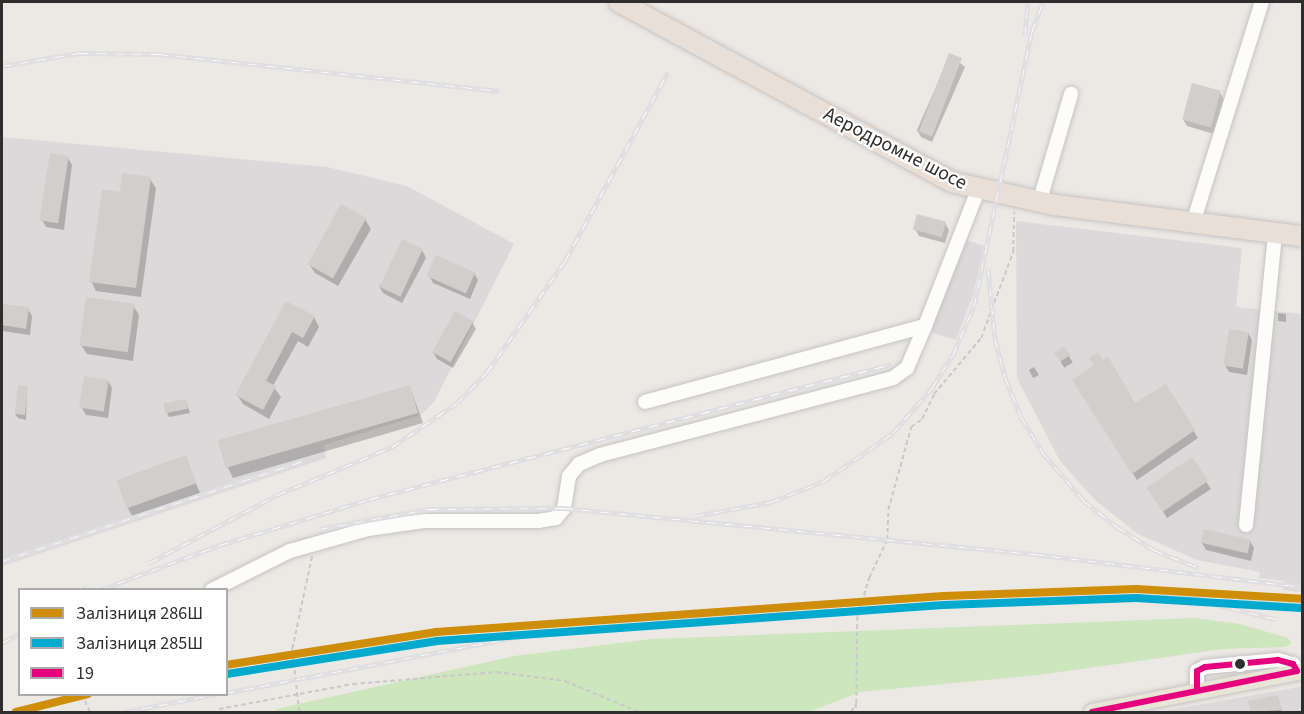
<!DOCTYPE html>
<html>
<head>
<meta charset="utf-8">
<style>
	body { margin:0 }
	#map { position:relative; width:1304px; height:714px; overflow:hidden; background:#ece8e4; font-family:"Source Sans 3",sans-serif }
	div>[style] { position:absolute }
	.industrial>* { inset:0; background:#dcd9db }
	.green>* { inset:0; background:#cee6be }
	.shadow>* { inset:0; background:#0003; transform-origin:0 0 }
	.building>* { inset:0; background:#d1cecb; transform-origin:0 0 }
	.path>* { height:1.5px; margin-top:-0.75px; transform-origin:0; background:repeating-linear-gradient(90deg,#c9c9c8 0 4.5px,transparent 0 7.5px) }
	.roads { filter:drop-shadow(0 0 2px #c5c4c5) drop-shadow(0 0 2px #c5c4c5) }
	.minor>* { height:14px; margin:-7px; padding:0 7px; transform-origin:7px; border-radius:7px; background:#fcfcfb }
	.major>* { height:16px; margin:-8px; padding:0 8px; transform-origin:8px; border-radius:8px; background:#e8e4d6 }
	.highway>* { height:20px; margin:-10px; padding:0 10px; transform-origin:10px; border-radius:10px; background:#eadfd6 }
	.rail>* { height:5px; margin-top:-2.5px; transform-origin:0; background:repeating-linear-gradient(90deg,#fff 0 9px,#dfdfe1 0 18px); box-sizing:border-box; border-block:2px solid #dfdfe1 }
	.bus-1>* { height:6px; margin:-3px; padding:0 3px; transform-origin:3px; border-radius:3px; background:#e5007d }
	.rail-1>* { height:8px; margin:-4px; padding:0 4px; transform-origin:4px; border-radius:4px; background:#cf8e09 }
	.rail-2>* { height:8px; margin:-4px; padding:0 4px; transform-origin:4px; border-radius:4px; background:#00a9ce }
	.dots>* { width:16px; height:16px; translate:-50% -50%; box-sizing:border-box; border:3px solid #fff; border-radius:50% }
	span { translate:-50% -50%; white-space:nowrap; text-align:center; line-height:1.15; -webkit-text-stroke:4.5px #fff; paint-order:stroke }
	.street-label { font-size:20px; color:#2e2e2e }
	.frame { position:absolute; inset:0; border:3px solid #2e2e2e; pointer-events:none }
	.legend { position:absolute; left:18px; top:588px; width:210px; height:108px; box-sizing:border-box; background:#fff; border:2px solid #ababab; margin:0; padding:8px 10px; list-style:none; font-size:18px; color:#2e2e2e }
	.legend li { display:flex; align-items:center; gap:12px; height:30px }
	.legend b { width:30px; border:2px solid #ababab }
</style>
</head>
<body>
<div id="map">
	<div class="industrial">
		<div style="clip-path:polygon(2px 137px,327px 167px,407px 186px,514px 244px,434px 402px,421px 415px,324px 445px,326px 458px,2px 566px)"></div>
		<div style="clip-path:polygon(1016px 221px,1242px 248px,1236px 307px,1302px 314px,1302px 592px,1283px 590px,1284px 581px,1259px 578px,1260px 572px,1197px 560px,1138px 534px,1096px 501px,1060px 461px,1017px 378px)"></div>
		<div style="clip-path:polygon(967px 240px,984px 246px,973px 295px,956px 340px,933px 333px,931px 326px)"></div>
		<div style="clip-path:polygon(1302px 686px,1302px 712px,1159px 712px,1299px 687px)"></div>
	</div>
	<div class="green">
		<div style="clip-path:polygon(1194px 618px,1240px 624px,1288px 638px,1291px 643px,1286px 647px,1224px 649px,1039px 675px,860px 692px,809px 712px,277px 712px,276px 709px,514px 656px,651px 639px)"></div>
	</div>
	<div class="shadow">
		<div style="clip-path:polygon(950px 55px,965px 67px,932px 142px,921px 137px,917px 130px)"></div>
		<div style="clip-path:polygon(1220px 93px,1224px 100px,1214px 134px,1187px 126px,1183px 119px)"></div>
		<div style="clip-path:polygon(68px 158px,72px 165px,64px 230px,46px 227px,42px 220px)"></div>
		<div style="clip-path:polygon(150px 179px,156px 188px,141px 297px,96px 291px,91px 281px)"></div>
		<div style="clip-path:polygon(365px 219px,371px 229px,338px 286px,315px 273px,309px 264px)"></div>
		<div style="clip-path:polygon(945px 223px,949px 230px,945px 243px,919px 236px,915px 229px)"></div>
		<div style="clip-path:polygon(422px 250px,426px 258px,402px 303px,383px 293px,379px 286px)"></div>
		<div style="clip-path:polygon(474px 273px,478px 280px,470px 299px,433px 283px,429px 275px)"></div>
		<div style="clip-path:polygon(287px 303px,314px 317px,319px 327px,308px 347px,298px 341px,273px 386px,281px 397px,269px 419px,243px 404px,237px 395px)"></div>
		<div style="clip-path:polygon(2px 305px,28px 309px,32px 316px,30px 335px,2px 331px)"></div>
		<div style="clip-path:polygon(133px 305px,139px 315px,133px 361px,87px 354px,81px 345px)"></div>
		<div style="clip-path:polygon(1278px 313px,1286px 314px,1286px 322px,1278px 321px)"></div>
		<div style="clip-path:polygon(472px 322px,476px 329px,453px 368px,437px 359px,433px 352px)"></div>
		<div style="clip-path:polygon(1248px 333px,1252px 340px,1247px 375px,1229px 372px,1225px 365px)"></div>
		<div style="left:1064px;top:348px;width:17px;height:10px;rotate:59deg"></div>
		<div style="clip-path:polygon(1034px 367px,1039px 375px,1033px 378px,1029px 370px)"></div>
		<div style="clip-path:polygon(1074px 380px,1135px 406px,1166px 386px,1198px 438px,1137px 480px)"></div>
		<div style="clip-path:polygon(108px 381px,112px 388px,108px 418px,86px 415px,82px 408px)"></div>
		<div style="clip-path:polygon(410px 387px,423px 423px,233px 478px,228px 468px,220px 443px)"></div>
		<div style="clip-path:polygon(27px 388px,26px 420px,18px 418px,15px 414px)"></div>
		<div style="clip-path:polygon(186px 401px,190px 413px,169px 417px,167px 413px)"></div>
		<div style="clip-path:polygon(185px 457px,200px 493px,133px 517px,127px 507px)"></div>
		<div style="clip-path:polygon(1191px 459px,1211px 489px,1167px 518px,1152px 494px)"></div>
		<div style="clip-path:polygon(1250px 541px,1254px 548px,1251px 561px,1206px 550px,1202px 543px)"></div>
		<div style="clip-path:polygon(1277px 696px,1282px 712px,1252px 712px,1250px 702px)"></div>
	</div>
	<div class="building">
		<div style="left:949px;top:53px;width:14px;height:84px;rotate:21deg"></div>
		<div style="left:1192px;top:83px;width:30px;height:38px;rotate:15deg"></div>
		<div style="left:50px;top:153px;width:19px;height:68px;rotate:9deg"></div>
		<div style="clip-path:polygon(122px 173px,151px 177px,136px 288px,89px 282px,102px 189px,120px 192px)"></div>
		<div style="left:341px;top:204px;width:29px;height:69px;rotate:29deg"></div>
		<div style="left:917px;top:214px;width:30px;height:16px;rotate:15deg"></div>
		<div style="left:402px;top:239px;width:23px;height:53px;rotate:25deg"></div>
		<div style="left:436px;top:255px;width:43px;height:23px;rotate:24deg"></div>
		<div style="left:86px;top:297px;width:49px;height:49px;rotate:8deg"></div>
		<div style="clip-path:polygon(286px 301px,315px 316px,303px 338px,292px 332px,266px 381px,276px 386px,263px 410px,235px 395px)"></div>
		<div style="clip-path:polygon(2px 304px,29px 307px,26px 329px,2px 325px)"></div>
		<div style="left:455px;top:311px;width:21px;height:47px;rotate:29deg"></div>
		<div style="left:1229px;top:329px;width:20px;height:37px;rotate:9deg"></div>
		<div style="left:1064px;top:346px;width:11px;height:12px;rotate:56deg"></div>
		<div style="clip-path:polygon(1098px 352px,1103px 360px,1108px 356px,1135px 403px,1166px 384px,1195px 430px,1132px 474px,1072px 380px,1094px 365px,1089px 358px)"></div>
		<div style="left:84px;top:376px;width:25px;height:32px;rotate:9deg"></div>
		<div style="left:18px;top:385px;width:10px;height:29px;rotate:6deg"></div>
		<div style="left:410px;top:385px;width:29px;height:200px;rotate:74deg"></div>
		<div style="left:186px;top:399px;width:10px;height:23px;rotate:79deg"></div>
		<div style="left:186px;top:455px;width:30px;height:74px;rotate:70deg"></div>
		<div style="left:1192px;top:457px;width:29px;height:55px;rotate:56deg"></div>
		<div style="left:1204px;top:529px;width:48px;height:14px;rotate:13deg"></div>
		<div style="clip-path:polygon(1278px 695px,1281px 710px,1251px 712px,1248px 701px)"></div>
	</div>
	<div class="path">
		<div style="left:82px;top:694px;width:20px;rotate:66deg"></div>
		<div style="left:856px;top:704px;width:8px;rotate:90deg"></div>
		<div style="left:219px;top:709px;width:136px;rotate:-10.6deg"></div>
		<div style="left:353px;top:684px;width:144px;rotate:-4.8deg"></div>
		<div style="left:497px;top:672px;width:69px;rotate:7.5deg"></div>
		<div style="left:565px;top:681px;width:80px;rotate:22.7deg"></div>
		<div style="left:299px;top:712px;width:63px;rotate:-96.3deg"></div>
		<div style="left:292px;top:649px;width:95px;rotate:-77.9deg"></div>
		<div style="left:851px;top:712px;width:9px;rotate:-58deg"></div>
		<div style="left:856px;top:704px;width:87px;rotate:-89.3deg"></div>
		<div style="left:857px;top:617px;width:41px;rotate:-72.9deg"></div>
		<div style="left:869px;top:578px;width:42px;rotate:-64.7deg"></div>
		<div style="left:887px;top:540px;width:30px;rotate:-88deg"></div>
		<div style="left:888px;top:510px;width:86px;rotate:-74.5deg"></div>
		<div style="left:911px;top:427px;width:14px;rotate:-36deg"></div>
		<div style="left:922px;top:419px;width:28px;rotate:-64deg"></div>
		<div style="left:934px;top:394px;width:73px;rotate:-50deg"></div>
		<div style="left:981px;top:338px;width:92px;rotate:-69.6deg"></div>
		<div style="left:1013px;top:252px;width:40px;rotate:-88.6deg"></div>
	</div>
	<div class="roads">
		<div class="minor">
			<div style="left:1039px;top:203px;width:114px;rotate:-73.6deg"></div>
			<div style="left:1193px;top:223px;width:232px;rotate:-72.7deg"></div>
			<div style="left:645px;top:402px;width:290px;rotate:-15.2deg"></div>
			<div style="left:925px;top:326px;width:146px;rotate:-68.7deg"></div>
			<div style="left:1246px;top:525px;width:293px;rotate:-84.3deg"></div>
			<div style="left:212px;top:590px;width:87px;rotate:-26.6deg"></div>
			<div style="left:290px;top:551px;width:81px;rotate:-15.8deg"></div>
			<div style="left:368px;top:529px;width:58px;rotate:-8deg"></div>
			<div style="left:425px;top:521px;width:113px"></div>
			<div style="left:538px;top:521px;width:18px;rotate:-9deg"></div>
			<div style="left:556px;top:518px;width:13px;rotate:-51deg"></div>
			<div style="left:564px;top:508px;width:32px;rotate:-81deg"></div>
			<div style="left:569px;top:476px;width:16px;rotate:-50deg"></div>
			<div style="left:579px;top:464px;width:23px;rotate:-23deg"></div>
			<div style="left:600px;top:455px;width:303px;rotate:-14.7deg"></div>
			<div style="left:893px;top:378px;width:17px;rotate:-36deg"></div>
			<div style="left:907px;top:368px;width:46px;rotate:-66.8deg"></div>
			<div style="left:1197px;top:690px;width:19px;rotate:-90deg"></div>
			<div style="left:1197px;top:671px;width:9px;rotate:-27deg"></div>
			<div style="left:1205px;top:667px;width:73px;rotate:-5.5deg"></div>
			<div style="left:1278px;top:660px;width:16px;rotate:15deg"></div>
			<div style="left:1293px;top:664px;width:8px;rotate:60deg"></div>
		</div>
		<div class="major">
			<div style="left:1092px;top:712px;width:214px;rotate:-11deg"></div>
		</div>
		<div class="highway">
			<div style="left:619px;top:2px;width:379px;rotate:28.4deg"></div>
			<div style="left:952px;top:182px;width:106px;rotate:12.6deg"></div>
			<div style="left:1055px;top:205px;width:249px;rotate:7.2deg"></div>
		</div>
	</div>
	<div class="rail">
		<div style="left:1025px;top:35px;width:33px;rotate:-85deg"></div>
		<div style="left:2px;top:66px;width:78px;rotate:-9.6deg"></div>
		<div style="left:79px;top:53px;width:80px;rotate:0.7deg"></div>
		<div style="left:159px;top:54px;width:342px;rotate:6.2deg"></div>
		<div style="left:988px;top:269px;width:70px;rotate:84.3deg"></div>
		<div style="left:995px;top:339px;width:39px;rotate:75deg"></div>
		<div style="left:1005px;top:377px;width:43px;rotate:68.2deg"></div>
		<div style="left:1021px;top:417px;width:42px;rotate:58.6deg"></div>
		<div style="left:1043px;top:453px;width:63px;rotate:49.5deg"></div>
		<div style="left:1084px;top:501px;width:42px;rotate:38.2deg"></div>
		<div style="left:1117px;top:527px;width:44px;rotate:31.9deg"></div>
		<div style="left:1154px;top:550px;width:48px;rotate:21.8deg"></div>
		<div style="left:695px;top:516px;width:77px;rotate:-10.4deg"></div>
		<div style="left:771px;top:502px;width:57px;rotate:-21.6deg"></div>
		<div style="left:824px;top:481px;width:84px;rotate:-34.8deg"></div>
		<div style="left:893px;top:433px;width:60px;rotate:-49.1deg"></div>
		<div style="left:932px;top:388px;width:39px;rotate:-58deg"></div>
		<div style="left:953px;top:355px;width:53px;rotate:-66.8deg"></div>
		<div style="left:974px;top:306px;width:281px;rotate:-78.1deg"></div>
		<div style="left:1032px;top:31px;width:31px;rotate:-69deg"></div>
		<div style="left:319px;top:529px;width:112px;rotate:-10.3deg"></div>
		<div style="left:429px;top:509px;width:135px;rotate:-0.4deg"></div>
		<div style="left:564px;top:508px;width:472px;rotate:5.6deg"></div>
		<div style="left:1034px;top:554px;width:270px;rotate:7deg"></div>
		<div style="left:2px;top:561px;width:317px;rotate:-18.4deg"></div>
		<div style="left:149px;top:563px;width:145px;rotate:-28deg"></div>
		<div style="left:277px;top:495px;width:125px;rotate:-22.7deg"></div>
		<div style="left:392px;top:447px;width:78px;rotate:-34.1deg"></div>
		<div style="left:457px;top:403px;width:43px;rotate:-45.9deg"></div>
		<div style="left:487px;top:372px;width:136px;rotate:-54.9deg"></div>
		<div style="left:565px;top:261px;width:215px;rotate:-61.4deg"></div>
		<div style="left:83px;top:590px;width:6px;rotate:-31deg"></div>
		<div style="left:100px;top:590px;width:128px;rotate:-20.6deg"></div>
		<div style="left:220px;top:545px;width:157px;rotate:-17deg"></div>
		<div style="left:370px;top:499px;width:539px;rotate:-14.5deg"></div>
		<div style="left:1214px;top:604px;width:63px;rotate:13.8deg"></div>
		<div style="left:2px;top:643px;width:21px;rotate:-29deg"></div>
		<div style="left:226px;top:693px;width:322px;rotate:-10.9deg"></div>
		<div style="left:542px;top:632px;width:101px;rotate:-5.7deg"></div>
		<div style="left:643px;top:622px;width:454px;rotate:-3.3deg"></div>
		<div style="left:1096px;top:596px;width:119px;rotate:1deg"></div>
		<div style="left:1215px;top:598px;width:87px;rotate:4.6deg"></div>
		<div style="left:124px;top:712px;width:94px;rotate:-11.1deg"></div>
	</div>
	<div class="bus-1">
		<div style="left:1092px;top:712px;width:209px;rotate:-11.3deg"></div>
		<div style="left:1297px;top:671px;width:8px;rotate:-120deg"></div>
		<div style="left:1293px;top:664px;width:16px;rotate:-165deg"></div>
		<div style="left:1278px;top:660px;width:73px;rotate:174.5deg"></div>
		<div style="left:1205px;top:667px;width:9px;rotate:153deg"></div>
		<div style="left:1197px;top:671px;width:19px;rotate:90deg"></div>
	</div>
	<div class="rail-1">
		<div style="left:226px;top:665px;width:213px;rotate:-8.9deg"></div>
		<div style="left:436px;top:632px;width:509px;rotate:-4.05deg"></div>
		<div style="left:944px;top:596px;width:192px;rotate:-2.1deg"></div>
		<div style="left:1136px;top:589px;width:166px;rotate:3.4deg"></div>
		<div style="left:16px;top:712px;width:74px;rotate:-14deg"></div>
	</div>
	<div class="rail-2">
		<div style="left:227px;top:674px;width:213px;rotate:-8.9deg"></div>
		<div style="left:437px;top:641px;width:508px;rotate:-4.06deg"></div>
		<div style="left:944px;top:605px;width:192px;rotate:-2.1deg"></div>
		<div style="left:1136px;top:598px;width:165px;rotate:3.5deg"></div>
	</div>
	<div class="dots">
		<div style="left:1240px;top:664px;background:#2e2e2e"></div>
	</div>
	<div class="street-label">
		<span style="left:895px;top:149px;rotate:27deg">Аеродромне шосе</span>
	</div>
	<div class="frame"></div>
	<ul class="legend">
	<li><b style="height:8px;background:#cf8e09"></b>Залізниця 286Ш</li>
	<li><b style="height:8px;background:#00a9ce"></b>Залізниця 285Ш</li>
	<li><b style="height:8px;background:#e5007d"></b>19</li>
	</ul>
</div>
</body>
</html>
